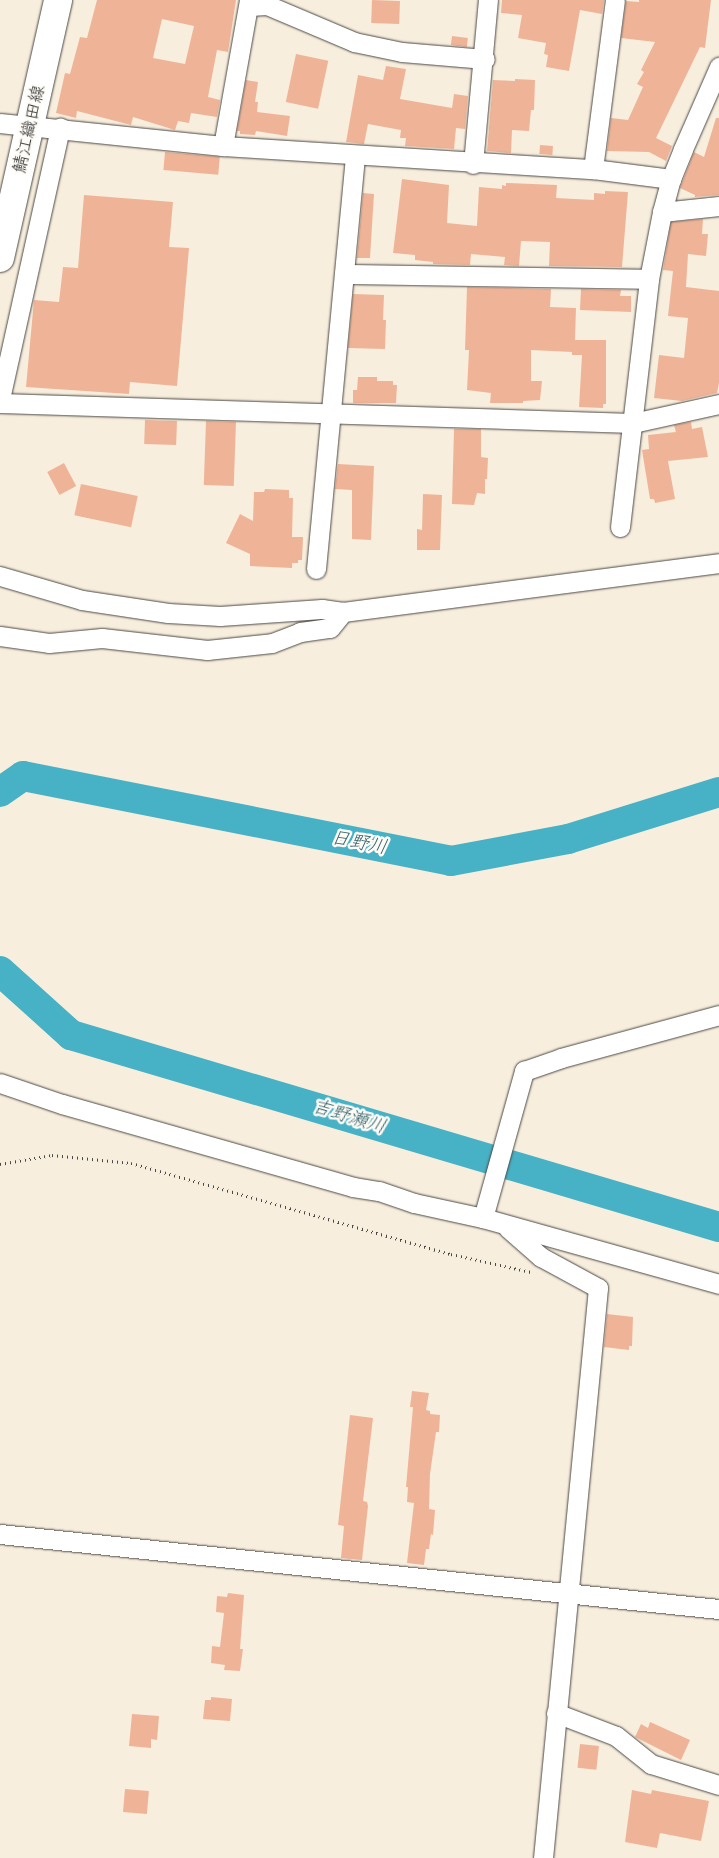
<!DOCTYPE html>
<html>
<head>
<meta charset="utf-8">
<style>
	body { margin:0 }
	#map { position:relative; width:719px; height:1858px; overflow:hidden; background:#f8eedd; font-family:Caveat,"Klee One",sans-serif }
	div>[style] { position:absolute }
	.river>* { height:30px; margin:-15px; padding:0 15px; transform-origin:15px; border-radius:15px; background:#47b1c5 }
	.building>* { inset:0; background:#efb497; transform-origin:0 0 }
	.path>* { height:3px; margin-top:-1.5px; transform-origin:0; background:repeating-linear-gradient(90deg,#4a4846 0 1px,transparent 0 5px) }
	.roads { filter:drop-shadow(0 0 1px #4a4846) drop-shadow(0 0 1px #4a4846) }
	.street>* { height:19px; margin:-9.5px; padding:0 9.5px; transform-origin:9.5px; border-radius:9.5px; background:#fff }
	.secondary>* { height:28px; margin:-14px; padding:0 14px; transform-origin:14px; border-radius:14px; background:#fff }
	span { translate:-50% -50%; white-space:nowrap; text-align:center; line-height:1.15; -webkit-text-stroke:5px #fdfcf7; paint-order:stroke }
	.street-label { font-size:18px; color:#2b2b2b }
	.water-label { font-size:19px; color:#366169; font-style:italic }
</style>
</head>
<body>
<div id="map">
	<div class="river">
		<div style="left:0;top:792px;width:28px;rotate:-35deg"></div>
		<div style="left:23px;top:776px;width:436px;rotate:11.2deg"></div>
		<div style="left:451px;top:861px;width:119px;rotate:-10.6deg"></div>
		<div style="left:568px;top:839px;width:158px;rotate:-17.3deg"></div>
		<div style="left:0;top:971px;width:96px;rotate:42deg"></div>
		<div style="left:71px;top:1035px;width:676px;rotate:16.5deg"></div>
	</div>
	<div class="building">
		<div style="clip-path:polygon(evenodd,97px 0,236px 0,228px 52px,217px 50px,208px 97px,220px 100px,217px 117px,191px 113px,189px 123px,178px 121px,175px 130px,133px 117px,131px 125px,77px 111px,76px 118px,56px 113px,65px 73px,70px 74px,80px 37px,87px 38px,97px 0,162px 19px,194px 26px,185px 64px,153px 58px,162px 19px)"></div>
		<div style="left:372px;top:0;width:28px;height:23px;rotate:2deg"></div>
		<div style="clip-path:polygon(502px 0,604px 0,602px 14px,580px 10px,569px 71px,546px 67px,548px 55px,544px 54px,546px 43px,518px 38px,522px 15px,501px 13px)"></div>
		<div style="clip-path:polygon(639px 0,711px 0,705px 48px,700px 47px,656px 138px,672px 146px,666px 161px,649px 152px,607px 151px,611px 118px,628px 120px,643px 87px,637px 84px,644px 72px,641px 70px,655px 42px,621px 38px,626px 1px,639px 2px)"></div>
		<div style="left:452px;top:36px;width:16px;height:9px;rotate:7deg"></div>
		<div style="left:296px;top:54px;width:33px;height:49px;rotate:12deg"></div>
		<div style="clip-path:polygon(386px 66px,406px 69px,400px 99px,452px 108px,454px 94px,468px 96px,465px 129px,456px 128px,454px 149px,405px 146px,406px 138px,400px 138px,401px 130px,368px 124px,364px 144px,346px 142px,358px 75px,383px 80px)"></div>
		<div style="clip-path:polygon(515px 79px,535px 80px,534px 110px,531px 110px,529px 131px,512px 130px,511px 153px,487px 151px,493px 80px,515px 81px)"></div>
		<div style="clip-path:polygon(246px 80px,258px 82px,255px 102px,258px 102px,257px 112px,290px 116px,287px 136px,256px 131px,255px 135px,240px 134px,240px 131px,237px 131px)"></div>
		<div style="clip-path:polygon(716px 118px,719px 118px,719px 195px,695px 197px,695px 195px,680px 188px,682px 183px,694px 152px,704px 157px)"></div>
		<div style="left:540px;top:145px;width:13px;height:9px;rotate:4deg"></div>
		<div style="left:165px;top:152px;width:55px;height:18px;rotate:5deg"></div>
		<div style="clip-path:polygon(402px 179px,449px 185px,447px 223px,477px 226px,479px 187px,502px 189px,502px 185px,506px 186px,506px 183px,557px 185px,556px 198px,594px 200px,594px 193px,605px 194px,605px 191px,628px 192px,622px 267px,549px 266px,550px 242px,521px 241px,519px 266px,504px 265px,505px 257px,471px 254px,470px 265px,433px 264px,433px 262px,415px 260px,415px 255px,393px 253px)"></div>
		<div style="clip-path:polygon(363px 193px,374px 194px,370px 258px,357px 258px)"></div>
		<div style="clip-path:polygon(84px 195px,173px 202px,169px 247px,189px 248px,177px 386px,130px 382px,129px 394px,26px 387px,34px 300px,59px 302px,63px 267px,78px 268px)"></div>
		<div style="clip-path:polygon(703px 219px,702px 234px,708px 234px,706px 256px,688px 254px,686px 287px,719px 291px,719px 383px,717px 393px,682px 401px,654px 398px,659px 355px,684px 358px,688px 318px,668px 316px,673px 271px,663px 270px,671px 222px)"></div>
		<div style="clip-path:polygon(467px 287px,551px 289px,550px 307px,576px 308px,575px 340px,606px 340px,606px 404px,603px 404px,603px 408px,579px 407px,582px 355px,572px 355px,572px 352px,531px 350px,531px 381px,542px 381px,540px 400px,523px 401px,523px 403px,490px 403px,491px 393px,467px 390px,469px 350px,465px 350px)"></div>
		<div style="clip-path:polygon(581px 289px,621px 290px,620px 296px,631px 296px,631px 312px,580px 310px)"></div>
		<div style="clip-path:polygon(353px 294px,384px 295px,383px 320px,386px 320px,385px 349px,348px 348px)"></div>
		<div style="clip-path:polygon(358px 377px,377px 377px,377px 381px,393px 381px,393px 385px,397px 385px,396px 403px,353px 403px,353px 390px,357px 390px)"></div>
		<div style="left:145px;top:420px;width:32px;height:24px;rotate:2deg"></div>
		<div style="left:206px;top:421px;width:30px;height:64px;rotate:2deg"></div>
		<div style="clip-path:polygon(691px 422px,692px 429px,702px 427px,708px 457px,668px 461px,675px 499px,655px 503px,654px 499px,650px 499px,642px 450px,649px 449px,648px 435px,676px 432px,674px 425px)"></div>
		<div style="clip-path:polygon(454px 429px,481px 429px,481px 457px,488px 458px,487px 479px,485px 479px,485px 494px,477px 493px,474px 505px,452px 504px)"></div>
		<div style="left:64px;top:463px;width:26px;height:19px;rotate:62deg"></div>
		<div style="clip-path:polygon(338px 464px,374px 466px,371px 540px,352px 539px,352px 490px,335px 489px)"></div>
		<div style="left:81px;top:484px;width:58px;height:32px;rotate:12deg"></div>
		<div style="clip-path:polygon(265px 489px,289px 490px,289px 498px,293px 498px,292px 537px,303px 537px,302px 560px,298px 560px,298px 563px,292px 563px,292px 568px,250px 566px,250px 554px,226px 543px,240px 514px,253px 521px,254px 492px,264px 492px)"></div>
		<div style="clip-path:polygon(423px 494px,442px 495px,440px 550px,417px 550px,417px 529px,422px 530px)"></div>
		<div style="clip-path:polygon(607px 1314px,633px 1317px,632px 1346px,629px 1346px,629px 1350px,604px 1347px)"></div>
		<div style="clip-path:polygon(412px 1391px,429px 1393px,426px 1410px,430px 1411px,430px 1414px,440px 1415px,439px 1432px,436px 1432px,430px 1474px,429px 1509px,435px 1510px,433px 1535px,431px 1534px,429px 1549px,426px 1549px,424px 1565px,407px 1563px,414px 1503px,407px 1502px,408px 1487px,406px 1487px,413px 1407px,410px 1407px)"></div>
		<div style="clip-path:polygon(350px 1415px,373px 1418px,363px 1501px,367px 1502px,368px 1506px,362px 1560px,341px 1558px,344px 1526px,338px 1525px)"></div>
		<div style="clip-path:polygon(228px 1593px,244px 1595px,240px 1649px,243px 1649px,240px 1671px,224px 1670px,225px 1665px,211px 1663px,212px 1646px,220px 1647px,224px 1613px,216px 1612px,217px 1596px,227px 1597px)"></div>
		<div style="clip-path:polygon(211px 1697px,232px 1699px,230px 1721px,203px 1719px,205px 1700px,211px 1700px)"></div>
		<div style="clip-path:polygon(132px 1714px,159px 1716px,157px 1740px,151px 1739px,151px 1748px,129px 1746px)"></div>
		<div style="clip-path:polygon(650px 1722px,690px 1740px,681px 1760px,635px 1737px,641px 1724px,648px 1728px)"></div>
		<div style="left:580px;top:1744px;width:19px;height:24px;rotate:6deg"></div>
		<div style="left:125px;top:1789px;width:24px;height:23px;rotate:5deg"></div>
		<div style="clip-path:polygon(632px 1790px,651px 1794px,652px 1790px,709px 1801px,701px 1841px,660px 1833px,657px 1848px,625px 1842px)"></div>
	</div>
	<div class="path">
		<div style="left:0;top:1164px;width:53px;rotate:-9.8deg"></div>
		<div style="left:52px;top:1155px;width:79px;rotate:5.8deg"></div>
		<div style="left:131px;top:1163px;width:333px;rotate:15.9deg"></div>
		<div style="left:451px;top:1254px;width:82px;rotate:12.7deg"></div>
	</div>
	<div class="roads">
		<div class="street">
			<div style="left:249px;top:6px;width:18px;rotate:-3deg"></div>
			<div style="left:267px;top:5px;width:95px;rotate:23deg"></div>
			<div style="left:354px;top:42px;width:49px;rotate:11.8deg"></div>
			<div style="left:402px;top:52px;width:83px;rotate:4.8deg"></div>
			<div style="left:0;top:123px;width:224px;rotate:5.9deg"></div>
			<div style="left:223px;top:146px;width:371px;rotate:3.6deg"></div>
			<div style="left:593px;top:169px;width:79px;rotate:7.3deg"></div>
			<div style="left:223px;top:146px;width:148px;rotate:-79.9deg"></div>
			<div style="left:473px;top:164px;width:165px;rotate:-84.8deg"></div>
			<div style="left:593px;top:169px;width:170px;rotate:-82.6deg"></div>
			<div style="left:662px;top:212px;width:57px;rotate:-6deg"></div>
			<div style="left:344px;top:274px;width:305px;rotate:0.9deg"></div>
			<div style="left:0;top:399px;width:278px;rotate:-77.5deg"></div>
			<div style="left:0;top:403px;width:633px;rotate:1.81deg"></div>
			<div style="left:633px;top:423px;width:88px;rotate:-12.5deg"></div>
			<div style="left:620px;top:527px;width:250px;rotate:-83.3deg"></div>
			<div style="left:649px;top:279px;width:68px;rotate:-79deg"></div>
			<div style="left:662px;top:212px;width:34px;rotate:-75deg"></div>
			<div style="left:671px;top:179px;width:32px;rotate:-68deg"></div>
			<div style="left:683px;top:149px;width:90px;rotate:-66.3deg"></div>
			<div style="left:316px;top:569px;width:415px;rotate:-84.6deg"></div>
			<div style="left:0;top:576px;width:85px;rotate:16.3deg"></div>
			<div style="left:82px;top:600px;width:87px;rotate:8.6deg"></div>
			<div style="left:168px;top:613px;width:52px;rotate:3.3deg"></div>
			<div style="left:220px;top:616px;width:102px;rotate:-3.9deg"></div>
			<div style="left:322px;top:609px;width:21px;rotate:8deg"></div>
			<div style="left:343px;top:612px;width:379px;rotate:-7.4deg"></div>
			<div style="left:0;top:636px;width:49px;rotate:8.1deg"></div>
			<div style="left:49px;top:643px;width:53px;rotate:-5.4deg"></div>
			<div style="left:102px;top:638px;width:106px;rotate:6.5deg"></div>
			<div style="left:207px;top:650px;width:65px;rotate:-6.1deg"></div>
			<div style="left:272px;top:643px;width:30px;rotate:-21deg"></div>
			<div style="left:300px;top:632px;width:30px;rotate:-8deg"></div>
			<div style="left:330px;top:628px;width:21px;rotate:-51deg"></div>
			<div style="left:0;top:1083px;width:65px;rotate:18.7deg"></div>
			<div style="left:62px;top:1104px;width:303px;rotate:15.9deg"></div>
			<div style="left:353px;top:1187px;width:26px;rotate:9deg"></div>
			<div style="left:379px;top:1191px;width:37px;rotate:19deg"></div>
			<div style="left:414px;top:1203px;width:71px;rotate:12.3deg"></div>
			<div style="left:483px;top:1218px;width:245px;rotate:15.6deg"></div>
			<div style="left:483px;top:1218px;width:153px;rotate:-74.4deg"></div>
			<div style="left:524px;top:1071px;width:39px;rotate:-19deg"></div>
			<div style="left:561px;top:1058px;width:164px;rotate:-15.2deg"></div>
			<div style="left:508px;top:1228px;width:44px;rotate:41.3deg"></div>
			<div style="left:541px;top:1257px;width:65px;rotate:28.5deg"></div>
			<div style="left:598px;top:1288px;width:573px;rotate:95.51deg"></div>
			<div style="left:0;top:1534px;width:723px;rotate:5.96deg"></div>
			<div style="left:556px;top:1713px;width:64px;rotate:21deg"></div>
			<div style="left:616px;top:1736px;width:45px;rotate:38.7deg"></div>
			<div style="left:651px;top:1764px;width:71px;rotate:17.2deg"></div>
		</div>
		<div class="secondary">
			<div style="left:0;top:258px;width:264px;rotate:-77.3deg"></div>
		</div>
	</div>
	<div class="street-label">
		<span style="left:29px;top:129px;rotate:-77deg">鯖江織田線</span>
	</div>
	<div class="water-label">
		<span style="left:359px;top:843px;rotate:11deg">日野川</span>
		<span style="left:349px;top:1117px;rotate:17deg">吉野瀬川</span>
	</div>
</div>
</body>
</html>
